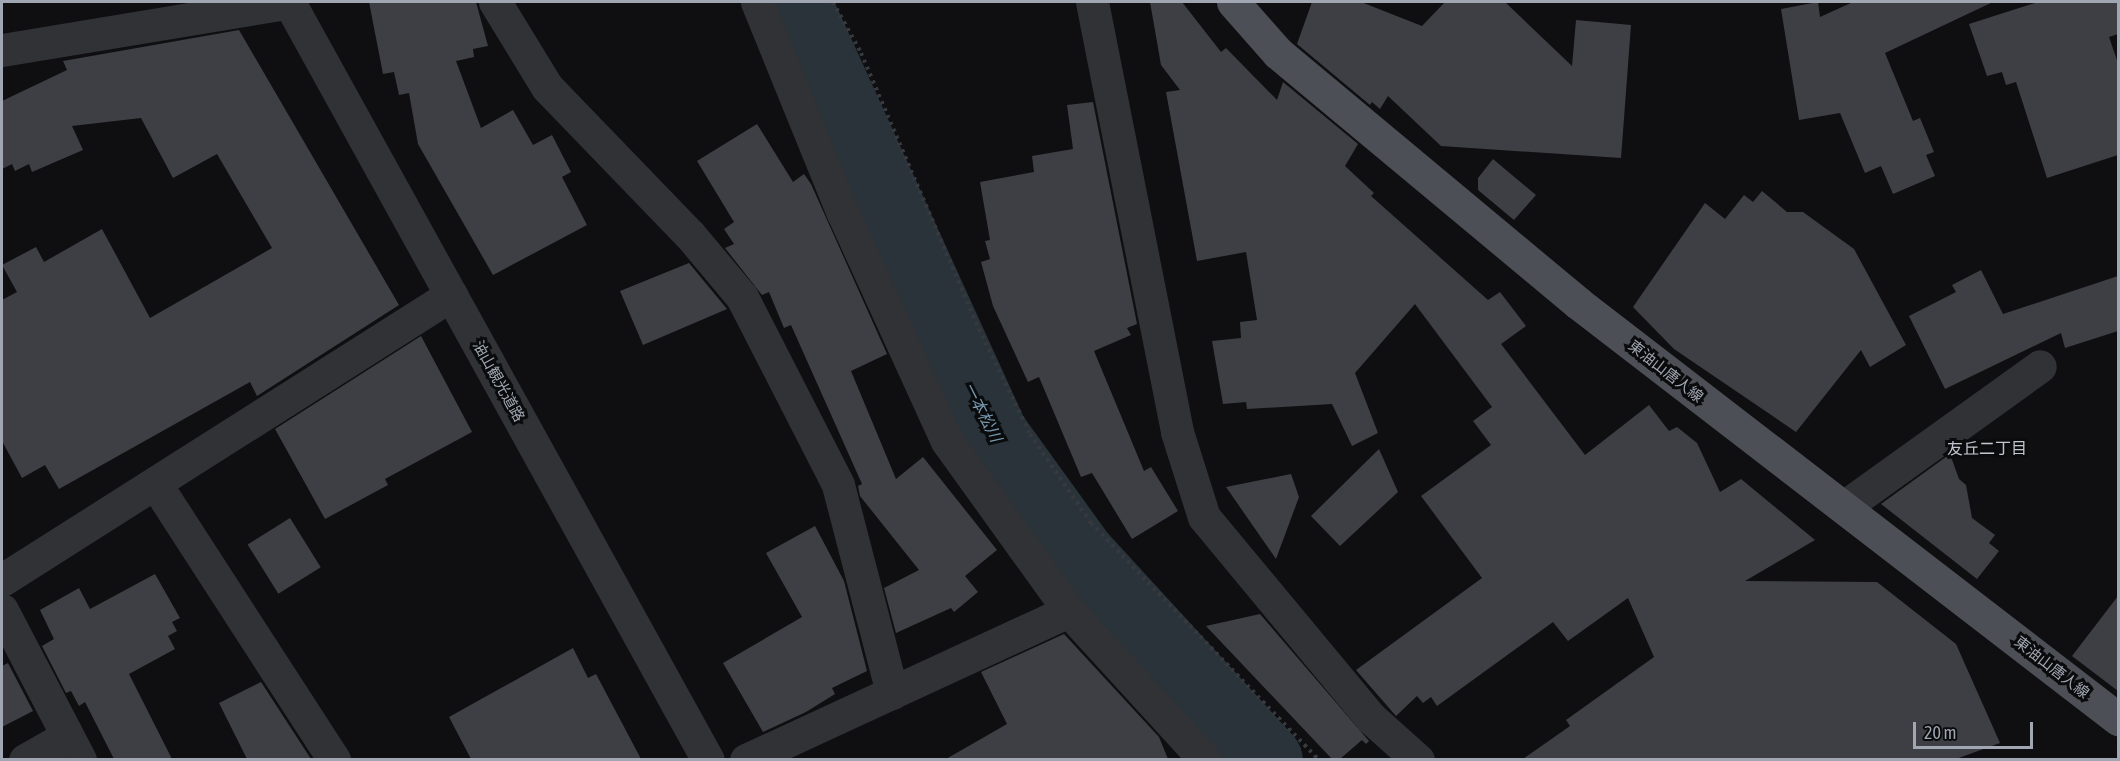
<!DOCTYPE html>
<html>
<head>
<meta charset="utf-8">
<style>
	body { margin:0 }
	#map { position:relative; width:2120px; height:761px; overflow:hidden; background:#0f0f11; font-family:"Asap Condensed","Noto Sans JP",sans-serif }
	div>[style] { position:absolute }
	.river>* { height:72px; margin:-36px; padding:0 36px; transform-origin:36px; border-radius:36px; background:#293339 }
	.building>* { inset:0; background:#3e3f44; transform-origin:0 0 }
	.path>* { height:4px; margin-top:-2px; transform-origin:0; background:repeating-linear-gradient(90deg,#36393d 0 3px,transparent 0 7.5px) }
	.minor>* { height:33px; margin:-16.5px; padding:0 16.5px; transform-origin:16.5px; border-radius:16.5px; background:#303236 }
	.major>* { height:33px; margin:-16.5px; padding:0 16.5px; transform-origin:16.5px; border-radius:16.5px; background:#4c4f55 }
	span { translate:-50% -50%; white-space:nowrap; text-align:center; line-height:1.15; -webkit-text-stroke:6px #0a0b0c; paint-order:stroke }
	.street-label { font-size:15px; color:#a0a7b2 }
	.water-label { font-size:16px; color:#7699ae; font-style:italic }
	.neighbourhood-label { font-size:16px; color:#c1c6ce }
	.frame { position:absolute; inset:0; border:3px solid #a0a7b2; pointer-events:none }
	.scale { position:absolute; left:1913px; top:722px; width:120px; height:27px; box-sizing:border-box; border:3px solid #a0a7b2; border-top:0; padding-left:8px; font-size:18px; line-height:21px; white-space:nowrap; color:#a0a7b2; -webkit-text-stroke:4px #0a0b0c; paint-order:stroke }
</style>
</head>
<body>
<div id="map">
	<div class="river">
		<div style="left:795px;top:2px;width:473px;rotate:65.5deg"></div>
		<div style="left:991px;top:433px;width:150px;rotate:54.2deg"></div>
		<div style="left:1079px;top:555px;width:278px;rotate:47.5deg"></div>
	</div>
	<div class="building">
		<div style="clip-path:polygon(369px 2px,476px 2px,488px 46px,473px 49px,474px 57px,456px 61px,481px 128px,513px 110px,533px 145px,552px 135px,571px 172px,562px 177px,587px 225px,493px 275px,418px 144px,409px 93px,399px 95px,394px 72px,383px 74px)"></div>
		<div style="clip-path:polygon(1150px 2px,1182px 2px,1221px 52px,1226px 48px,1277px 100px,1283px 82px,1358px 144px,1345px 166px,1374px 193px,1371px 196px,1488px 300px,1500px 292px,1526px 326px,1501px 344px,1585px 455px,1649px 405px,1669px 431px,1677px 427px,1697px 443px,1720px 492px,1741px 479px,1815px 540px,1745px 581px,1877px 582px,1956px 644px,2000px 743px,1956px 759px,1523px 759px,1570px 726px,1566px 720px,1654px 657px,1628px 598px,1568px 641px,1553px 622px,1437px 706px,1431px 697px,1423px 703px,1417px 696px,1396px 716px,1356px 670px,1482px 578px,1421px 496px,1491px 445px,1473px 421px,1492px 407px,1415px 304px,1355px 373px,1378px 433px,1352px 446px,1332px 404px,1247px 409px,1246px 402px,1223px 404px,1212px 341px,1241px 338px,1240px 322px,1257px 320px,1246px 252px,1197px 261px,1166px 92px,1180px 90px,1161px 65px)"></div>
		<div style="clip-path:polygon(1312px 2px,1361px 2px,1422px 26px,1445px 2px,1505px 2px,1572px 66px,1576px 20px,1631px 25px,1621px 158px,1441px 146px,1388px 96px,1380px 109px,1372px 102px,1370px 105px,1297px 44px)"></div>
		<div style="clip-path:polygon(1818px 2px,1820px 17px,1853px 2px,1993px 2px,1885px 53px,1913px 121px,1920px 118px,1934px 152px,1926px 155px,1935px 176px,1893px 194px,1881px 166px,1865px 173px,1840px 113px,1799px 120px,1781px 9px)"></div>
		<div style="clip-path:polygon(2038px 2px,2118px 2px,2118px 34px,2109px 37px,2118px 63px,2118px 155px,2047px 178px,2016px 82px,2006px 85px,2002px 72px,1987px 76px,1969px 24px)"></div>
		<div style="clip-path:polygon(239px 30px,399px 305px,257px 396px,250px 382px,59px 489px,45px 465px,22px 478px,2px 441px,2px 300px,17px 292px,2px 265px,36px 247px,44px 262px,102px 229px,150px 318px,272px 248px,217px 154px,173px 178px,141px 118px,72px 126px,83px 150px,32px 172px,29px 164px,15px 171px,12px 164px,2px 169px,2px 101px,67px 70px,63px 61px)"></div>
		<div style="clip-path:polygon(1093px 102px,1137px 324px,1127px 328px,1131px 335px,1094px 351px,1144px 471px,1151px 467px,1178px 511px,1132px 539px,1092px 473px,1081px 477px,1039px 377px,1028px 382px,993px 306px,981px 262px,990px 259px,985px 241px,990px 240px,980px 182px,1034px 172px,1032px 156px,1073px 149px,1067px 105px)"></div>
		<div style="clip-path:polygon(757px 124px,793px 182px,804px 174px,811px 184px,887px 354px,851px 371px,896px 479px,923px 457px,997px 550px,965px 576px,978px 592px,954px 612px,951px 608px,896px 633px,884px 588px,919px 570px,860px 496px,858px 486px,862px 484px,791px 325px,784px 328px,769px 292px,762px 295px,725px 248px,734px 244px,724px 229px,734px 222px,697px 161px)"></div>
		<div style="clip-path:polygon(1493px 159px,1536px 195px,1514px 220px,1478px 190px,1478px 178px)"></div>
		<div style="clip-path:polygon(1762px 191px,1787px 212px,1803px 212px,1854px 249px,1906px 345px,1870px 367px,1861px 350px,1796px 432px,1674px 349px,1633px 307px,1705px 203px,1725px 219px,1744px 195px,1753px 202px)"></div>
		<div style="clip-path:polygon(689px 263px,727px 309px,643px 345px,620px 291px)"></div>
		<div style="clip-path:polygon(1981px 270px,2003px 314px,2118px 276px,2118px 331px,2065px 348px,2061px 333px,1945px 389px,1909px 316px,1956px 292px,1952px 285px)"></div>
		<div style="clip-path:polygon(421px 336px,472px 432px,385px 479px,388px 485px,325px 519px,275px 429px)"></div>
		<div style="clip-path:polygon(1379px 449px,1398px 492px,1340px 546px,1311px 516px)"></div>
		<div style="clip-path:polygon(1950px 454px,1959px 479px,1966px 485px,1972px 518px,1995px 535px,1989px 543px,1999px 551px,1977px 579px,1881px 504px)"></div>
		<div style="clip-path:polygon(1291px 474px,1299px 497px,1276px 559px,1226px 487px)"></div>
		<div style="left:290px;top:518px;width:58px;height:50px;rotate:58deg"></div>
		<div style="clip-path:polygon(815px 526px,844px 581px,867px 671px,832px 688px,835px 694px,806px 712px,763px 732px,723px 663px,802px 617px,766px 553px)"></div>
		<div style="clip-path:polygon(155px 574px,180px 618px,172px 622px,177px 631px,168px 636px,175px 649px,129px 674px,172px 759px,114px 759px,85px 702px,79px 706px,71px 691px,66px 693px,42px 646px,54px 639px,40px 610px,79px 588px,90px 609px)"></div>
		<div style="clip-path:polygon(2118px 596px,2118px 691px,2072px 656px)"></div>
		<div style="clip-path:polygon(1260px 614px,1369px 741px,1366px 744px,1362px 740px,1340px 759px,1332px 759px,1206px 626px)"></div>
		<div style="clip-path:polygon(1064px 634px,1159px 737px,1168px 759px,946px 759px,1007px 724px,981px 672px)"></div>
		<div style="clip-path:polygon(573px 648px,588px 678px,596px 674px,641px 759px,471px 759px,449px 717px)"></div>
		<div style="clip-path:polygon(8px 663px,33px 711px,2px 727px,2px 666px)"></div>
		<div style="clip-path:polygon(261px 682px,311px 759px,247px 759px,219px 703px)"></div>
	</div>
	<div class="path">
		<div style="left:833px;top:2px;width:58px;rotate:61.2deg"></div>
		<div style="left:861px;top:53px;width:300px;rotate:66.9deg"></div>
		<div style="left:979px;top:329px;width:117px;rotate:64.1deg"></div>
		<div style="left:1030px;top:434px;width:108px;rotate:55.6deg"></div>
		<div style="left:1091px;top:523px;width:329px;rotate:46.1deg"></div>
	</div>
	<div class="minor">
		<div style="left:289px;top:2px;width:866px;rotate:61.07deg"></div>
		<div style="left:495px;top:2px;width:100px;rotate:58.5deg"></div>
		<div style="left:547px;top:87px;width:206px;rotate:46deg"></div>
		<div style="left:690px;top:235px;width:81px;rotate:50deg"></div>
		<div style="left:742px;top:297px;width:211px;rotate:62.9deg"></div>
		<div style="left:838px;top:485px;width:215px;rotate:75.4deg"></div>
		<div style="left:757px;top:2px;width:226px;rotate:67.9deg"></div>
		<div style="left:842px;top:211px;width:253px;rotate:65.5deg"></div>
		<div style="left:947px;top:441px;width:209px;rotate:54.3deg"></div>
		<div style="left:1069px;top:611px;width:202px;rotate:47.6deg"></div>
		<div style="left:1092px;top:2px;width:438px;rotate:78.8deg"></div>
		<div style="left:1177px;top:432px;width:89px;rotate:72.4deg"></div>
		<div style="left:1204px;top:517px;width:261px;rotate:50.3deg"></div>
		<div style="left:1371px;top:718px;width:63px;rotate:41.8deg"></div>
		<div style="left:2px;top:50px;width:294px;rotate:-9.4deg"></div>
		<div style="left:155px;top:483px;width:330px;rotate:57.1deg"></div>
		<div style="left:1844px;top:507px;width:241px;rotate:-35.7deg"></div>
		<div style="left:2px;top:580px;width:532px;rotate:-32.41deg"></div>
		<div style="left:2px;top:610px;width:169px;rotate:62.5deg"></div>
		<div style="left:25px;top:760px;width:48px;rotate:-29.7deg"></div>
		<div style="left:746px;top:760px;width:356px;rotate:-24.8deg"></div>
	</div>
	<div class="major">
		<div style="left:1233px;top:2px;width:68px;rotate:48.6deg"></div>
		<div style="left:1278px;top:53px;width:391px;rotate:39.8deg"></div>
		<div style="left:1578px;top:303px;width:682px;rotate:37.61deg"></div>
	</div>
	<div class="street-label">
		<span style="left:1666px;top:371px;rotate:38deg">東油山唐人線</span>
		<span style="left:499px;top:381px;rotate:61deg">油山観光道路</span>
		<span style="left:2052px;top:667px;rotate:38deg">東油山唐人線</span>
	</div>
	<div class="water-label">
		<span style="left:983px;top:412px;rotate:63deg">一本松川</span>
	</div>
	<div class="neighbourhood-label">
		<span style="left:1987px;top:448px">友丘二丁目</span>
	</div>
	<div class="frame"></div>
	<div class="scale">20 m</div>
</div>
</body>
</html>
